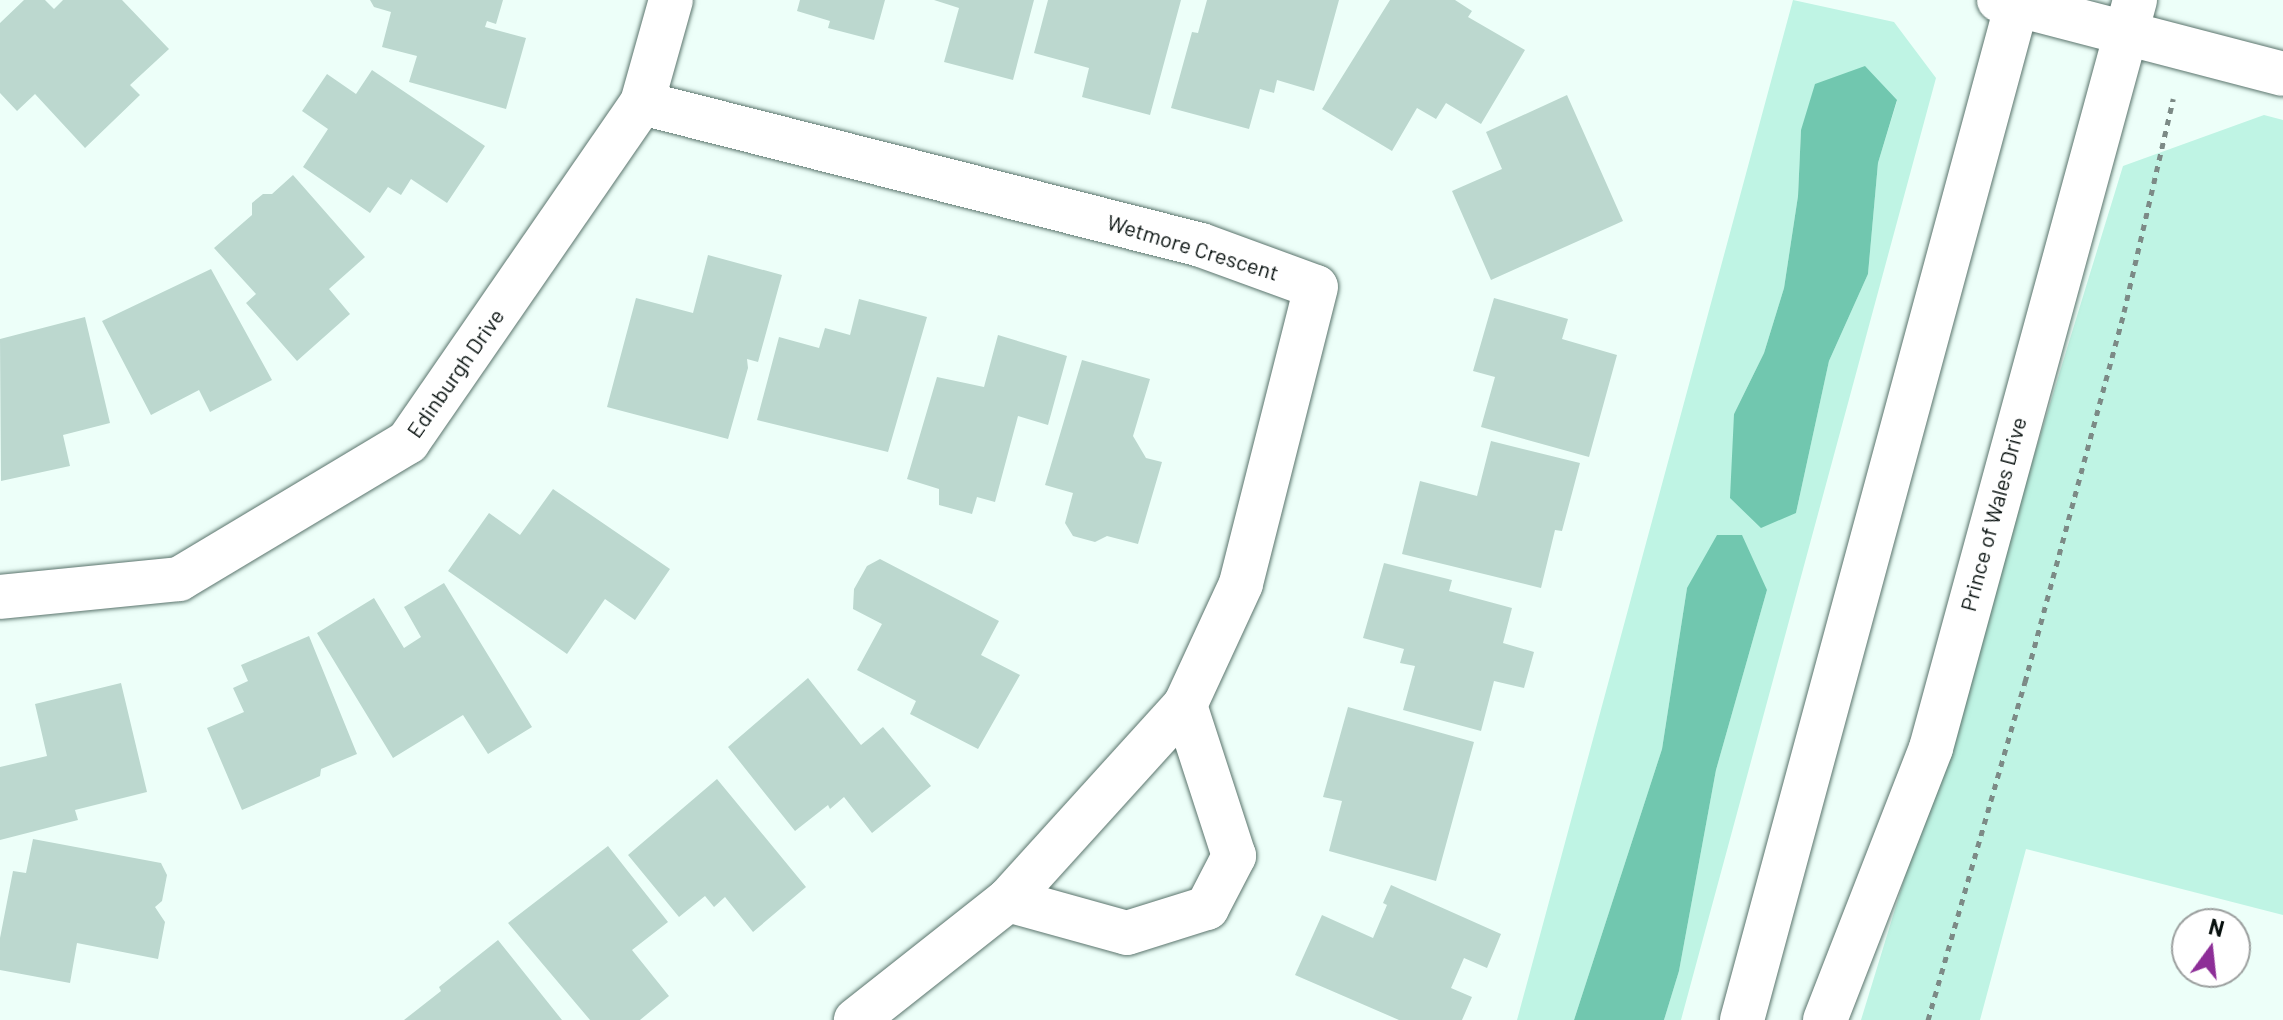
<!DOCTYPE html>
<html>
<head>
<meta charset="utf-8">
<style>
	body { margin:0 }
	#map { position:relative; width:2283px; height:1020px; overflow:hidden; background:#edfff9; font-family:Barlow,sans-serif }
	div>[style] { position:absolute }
	.green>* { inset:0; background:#bff4e4 }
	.forest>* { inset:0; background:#71c7af }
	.building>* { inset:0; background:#bcd8cf }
	.path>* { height:5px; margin-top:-2.5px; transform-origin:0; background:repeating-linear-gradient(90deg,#7c8a86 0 6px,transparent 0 12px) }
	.roads { filter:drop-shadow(0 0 2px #5b756d) drop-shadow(0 0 2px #5b756d) }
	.minor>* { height:44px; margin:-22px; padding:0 22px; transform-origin:22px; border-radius:22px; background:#fff }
	.tertiary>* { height:44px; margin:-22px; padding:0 22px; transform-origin:22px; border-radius:22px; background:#fff }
	.secondary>* { height:44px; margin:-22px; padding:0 22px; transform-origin:22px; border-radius:22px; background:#fff }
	span { translate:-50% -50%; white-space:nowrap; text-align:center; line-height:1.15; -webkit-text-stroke:7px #fff; paint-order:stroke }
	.street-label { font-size:22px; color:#08110f }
	.north { position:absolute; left:2171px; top:908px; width:80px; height:80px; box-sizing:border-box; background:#fff; border:2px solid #9ca09f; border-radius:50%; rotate:15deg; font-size:22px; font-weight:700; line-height:32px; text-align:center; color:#08110f }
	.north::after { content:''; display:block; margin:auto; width:28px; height:36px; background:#8d2e97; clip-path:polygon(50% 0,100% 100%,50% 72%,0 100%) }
</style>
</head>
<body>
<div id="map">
	<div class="green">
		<div style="clip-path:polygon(evenodd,1793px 0,1894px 22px,1936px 78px,1681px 1020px,1664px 1020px,1679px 971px,1716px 770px,1767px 590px,1687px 588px,1662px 749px,1574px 1020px,1517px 1020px,1793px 0,1897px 101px,1878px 163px,1868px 274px,1829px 361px,1796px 513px,1734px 414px,1764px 353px,1784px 288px,1798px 196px,1801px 130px,1897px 101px)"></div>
		<div style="clip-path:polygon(2264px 115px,2283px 120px,2283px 915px,2026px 849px,1980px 1020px,1861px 1020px,2123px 166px)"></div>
	</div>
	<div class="forest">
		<div style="clip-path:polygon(1865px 66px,1897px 100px,1878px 163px,1868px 274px,1829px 361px,1796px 513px,1761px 528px,1730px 498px,1734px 414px,1764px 353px,1784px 288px,1798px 196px,1801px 130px,1815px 84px)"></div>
		<div style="clip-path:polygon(1717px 535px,1742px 535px,1767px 590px,1716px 770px,1679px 971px,1664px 1020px,1574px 1020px,1662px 749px,1687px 588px)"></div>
	</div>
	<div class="building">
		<div style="clip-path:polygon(24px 0,45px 0,54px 9px,63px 0,122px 0,169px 49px,130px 85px,140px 95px,85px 148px,35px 94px,17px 111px,0 93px,0 23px)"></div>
		<div style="clip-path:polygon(370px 0,503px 0,496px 24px,487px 21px,485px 27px,526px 38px,506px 109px,409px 82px,417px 56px,382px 47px,391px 12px,374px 7px)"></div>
		<div style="clip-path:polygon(800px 0,885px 0,874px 40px,828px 28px,830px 21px,797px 11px)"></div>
		<div style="clip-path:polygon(934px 0,1034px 0,1013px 80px,944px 62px,959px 8px)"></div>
		<div style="clip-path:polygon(1048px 0,1181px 0,1150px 115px,1082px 97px,1089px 68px,1034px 53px)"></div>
		<div style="clip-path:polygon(1207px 0,1339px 0,1314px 91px,1277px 80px,1274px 93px,1260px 89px,1249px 129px,1171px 108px,1192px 32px,1198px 33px)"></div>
		<div style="clip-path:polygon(1390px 0,1455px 0,1472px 11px,1468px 17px,1525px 50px,1481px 124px,1446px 103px,1436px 119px,1417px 108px,1392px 151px,1322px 109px)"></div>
		<div style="clip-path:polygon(372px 70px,485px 146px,447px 203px,411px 179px,401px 195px,388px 187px,370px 213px,303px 167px,328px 129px,302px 111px,327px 74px,356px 94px)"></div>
		<div style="clip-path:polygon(1567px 95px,1623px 221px,1491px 280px,1452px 191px,1502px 169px,1486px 132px)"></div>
		<div style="clip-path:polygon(293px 175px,365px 257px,329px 289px,350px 314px,297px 361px,246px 303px,256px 294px,214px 248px,252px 215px,252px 203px,263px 194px,272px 194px)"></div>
		<div style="clip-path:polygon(708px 255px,782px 275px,758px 362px,747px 359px,748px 368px,728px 439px,607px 407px,636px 298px,693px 313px)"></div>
		<div style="clip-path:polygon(211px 269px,272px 380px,210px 412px,199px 390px,151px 415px,102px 321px)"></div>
		<div style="clip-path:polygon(1494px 298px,1568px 319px,1562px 339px,1617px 355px,1589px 457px,1481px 427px,1495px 377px,1473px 371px)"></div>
		<div style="clip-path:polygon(859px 299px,927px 317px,888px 452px,757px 420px,779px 337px,819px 348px,825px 328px,850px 335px)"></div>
		<div style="clip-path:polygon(85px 317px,110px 423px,63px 435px,70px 466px,1px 481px,0 339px)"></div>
		<div style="clip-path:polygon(998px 335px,1067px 356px,1048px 425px,1018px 416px,995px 502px,977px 497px,972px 514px,939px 505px,939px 489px,907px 479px,937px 377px,984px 387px)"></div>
		<div style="clip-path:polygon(1082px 360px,1150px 379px,1133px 436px,1146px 458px,1162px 462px,1138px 544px,1107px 536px,1095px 542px,1073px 536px,1065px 523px,1073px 493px,1045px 485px)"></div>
		<div style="clip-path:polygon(1491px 441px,1580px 463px,1562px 531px,1555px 530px,1541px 588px,1402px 554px,1420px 481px,1477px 496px)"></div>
		<div style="clip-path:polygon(553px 489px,670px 569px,635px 620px,605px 599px,567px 654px,448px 571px,489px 513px,520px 535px)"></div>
		<div style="clip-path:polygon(880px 559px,999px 621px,981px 655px,1020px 675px,978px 749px,910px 714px,916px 701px,857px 670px,882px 624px,853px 609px,854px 589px,867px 566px)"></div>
		<div style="clip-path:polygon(1384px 563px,1452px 580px,1449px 591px,1512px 608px,1503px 643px,1534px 652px,1524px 688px,1494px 681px,1481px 731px,1403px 710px,1415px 666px,1400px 663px,1404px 649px,1363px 638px)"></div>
		<div style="clip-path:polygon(444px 583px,532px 727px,488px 754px,463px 715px,393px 758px,317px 633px,374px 598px,404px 648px,421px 637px,404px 607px)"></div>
		<div style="clip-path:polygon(309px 636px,357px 754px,321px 769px,320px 776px,242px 810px,207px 728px,244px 712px,233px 688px,248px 681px,241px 665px)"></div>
		<div style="clip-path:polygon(808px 678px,861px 745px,883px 727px,931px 786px,872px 833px,844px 797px,830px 809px,828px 805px,795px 831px,728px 747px)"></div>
		<div style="clip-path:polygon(121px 683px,147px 792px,75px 810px,78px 820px,0 840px,0 767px,47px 756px,35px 704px)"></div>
		<div style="clip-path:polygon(1348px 707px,1474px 742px,1436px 881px,1329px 851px,1342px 801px,1323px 797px)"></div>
		<div style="clip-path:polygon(717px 779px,806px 887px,753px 932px,725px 897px,714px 907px,705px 896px,679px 917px,628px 855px)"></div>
		<div style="clip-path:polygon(33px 839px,161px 863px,167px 875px,162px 901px,155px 907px,165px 922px,158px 959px,77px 943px,70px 983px,0 970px,0 938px,13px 871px,26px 873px)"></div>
		<div style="clip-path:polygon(608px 846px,668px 922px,632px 950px,669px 996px,640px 1020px,590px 1020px,508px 923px)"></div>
		<div style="clip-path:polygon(1391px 885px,1501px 934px,1487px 968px,1464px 958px,1451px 988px,1472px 997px,1462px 1020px,1399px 1020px,1295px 975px,1322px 915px,1373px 938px,1387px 905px,1383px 903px)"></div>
		<div style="clip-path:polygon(498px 940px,562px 1020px,404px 1020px,441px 991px,439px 987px)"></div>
	</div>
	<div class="path">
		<div style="left:1928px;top:1020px;width:352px;rotate:-74deg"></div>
		<div style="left:2025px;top:682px;width:383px;rotate:-75deg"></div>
		<div style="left:2124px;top:312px;width:219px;rotate:-77deg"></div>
	</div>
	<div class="roads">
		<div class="minor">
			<div style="left:642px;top:103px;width:577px;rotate:14.25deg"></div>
			<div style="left:1201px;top:245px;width:122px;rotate:20.1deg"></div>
			<div style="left:1316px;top:287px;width:306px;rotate:104.2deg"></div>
			<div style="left:1241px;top:584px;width:133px;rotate:114.8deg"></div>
			<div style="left:1185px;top:705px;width:263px;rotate:132.2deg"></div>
			<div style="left:1008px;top:900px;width:194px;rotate:141.7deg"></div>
			<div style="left:1008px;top:900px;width:123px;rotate:15.5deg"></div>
			<div style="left:1127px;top:933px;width:84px;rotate:-17.4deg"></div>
			<div style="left:1207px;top:908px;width:59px;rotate:-62.6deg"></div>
			<div style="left:1234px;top:856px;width:159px;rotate:-108deg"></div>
		</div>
		<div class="tertiary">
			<div style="left:1999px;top:0;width:293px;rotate:14.6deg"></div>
			<div style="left:0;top:597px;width:180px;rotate:-5.7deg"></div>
			<div style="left:179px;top:579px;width:267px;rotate:-30.9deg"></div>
			<div style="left:408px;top:442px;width:412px;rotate:-55.4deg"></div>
			<div style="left:642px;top:103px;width:107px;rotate:-74.3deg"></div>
		</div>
		<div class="secondary">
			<div style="left:1742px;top:1020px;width:1057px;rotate:-74.86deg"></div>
			<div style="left:1825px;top:1020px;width:292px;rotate:-68.7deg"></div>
			<div style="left:1931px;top:748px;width:775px;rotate:-74.74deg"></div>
		</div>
	</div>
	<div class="street-label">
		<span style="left:1193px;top:247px;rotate:17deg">Wetmore Crescent</span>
		<span style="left:455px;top:373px;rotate:-55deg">Edinburgh Drive</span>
		<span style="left:1993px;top:514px;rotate:-75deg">Prince of Wales Drive</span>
	</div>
	<div class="north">N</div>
</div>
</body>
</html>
